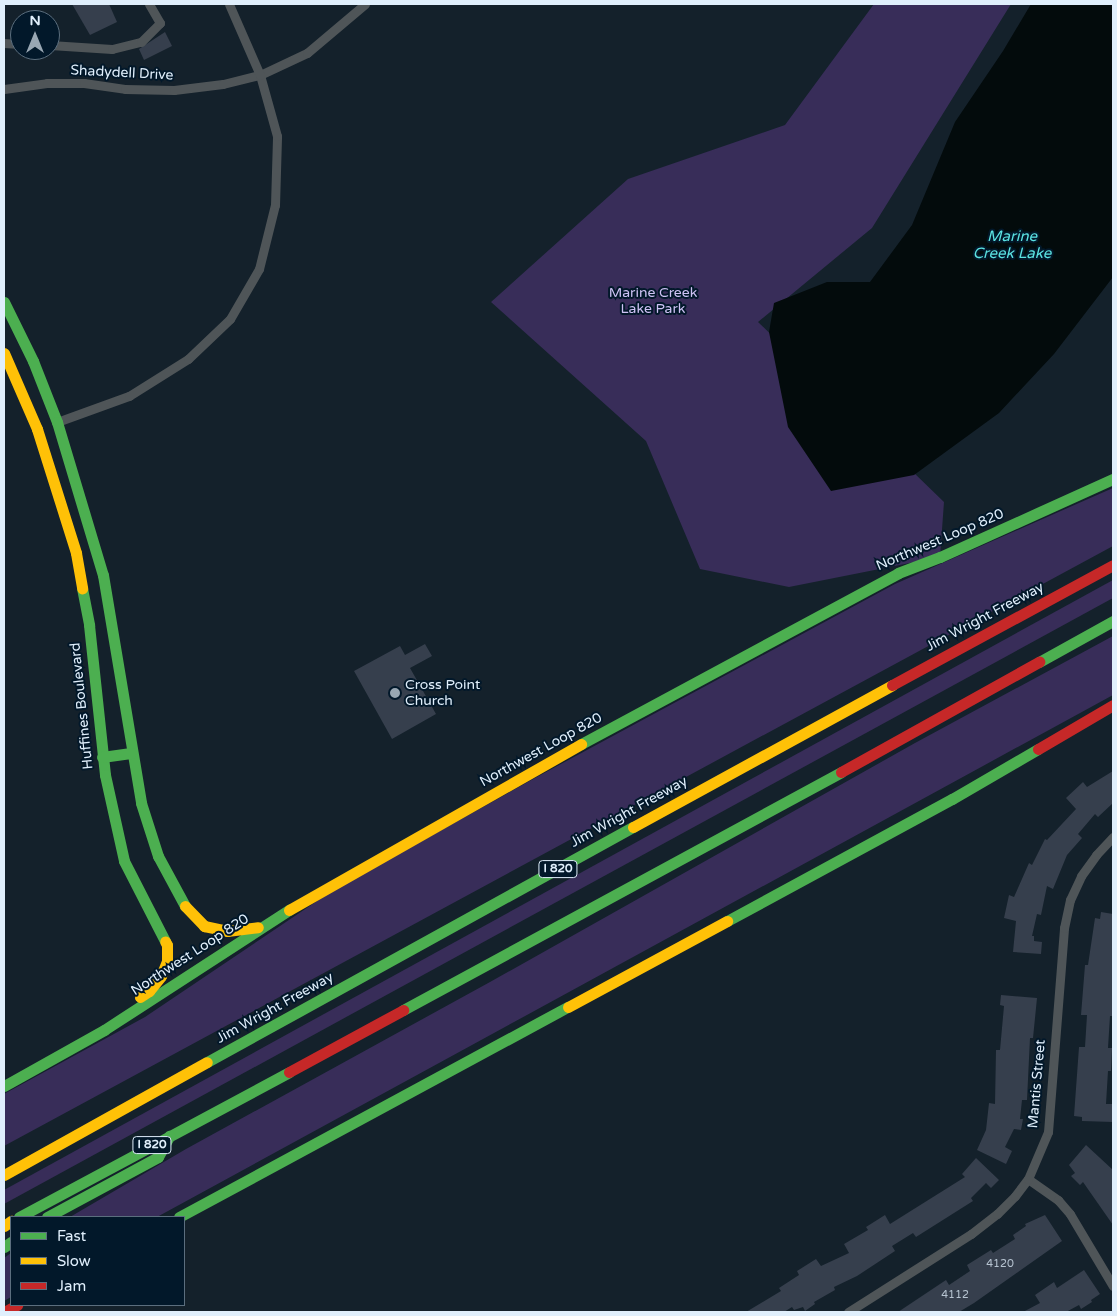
<!DOCTYPE html>
<html>
<head>
<meta charset="utf-8">
<style>
	body { margin:0 }
	#map { position:relative; width:1117px; height:1316px; overflow:hidden; background:#14212b; font-family:"Varela Round",sans-serif }
	div>[style] { position:absolute }
	.green>* { inset:0; background:#382d59 }
	.water>* { inset:0; background:#030b0c }
	.building>* { inset:0; background:#363f4d }
	.street>* { height:9px; margin:-4.5px; padding:0 4.5px; transform-origin:4.5px; border-radius:4.5px; background:#4f5558 }
	.fast>* { height:11px; margin:-5.5px; padding:0 5.5px; transform-origin:5.5px; border-radius:5.5px; background:#4caf50 }
	.slow>* { height:11px; margin:-5.5px; padding:0 5.5px; transform-origin:5.5px; border-radius:5.5px; background:#ffc107 }
	.jam>* { height:11px; margin:-5.5px; padding:0 5.5px; transform-origin:5.5px; border-radius:5.5px; background:#c62828 }
	.dots>* { width:14px; height:14px; translate:-50% -50%; box-sizing:border-box; border:2px solid #02182a; border-radius:50% }
	span { translate:-50% -50%; white-space:nowrap; text-align:center; line-height:1.15; -webkit-text-stroke:4px #02182a; paint-order:stroke }
	.number-label { font-size:11px; color:#b6c3d0 }
	.number-label span { -webkit-text-stroke-width:0 }
	.shield-label span { padding:1px 4px; background:#02182a; border:1px solid; border-radius:4px; -webkit-text-stroke-width:0 }
	.shield-label { font-size:12px; color:#e0effc; font-weight:700 }
	.street-label { font-size:14px; color:#e0effc }
	.park-label { font-size:14px; color:#cec2f4 }
	.poi-label { font-size:14px; color:#e0effc }
	.left { translate:0 -50%; text-align:left }
	.water-label { font-size:15px; color:#5be2e2; font-style:italic }
	.frame { position:absolute; inset:0; border:5px solid #e0effc; pointer-events:none }
	.legend { position:absolute; left:10px; top:1216px; width:175px; height:90px; box-sizing:border-box; background:#02182a; border:1px solid #5b6e7e; margin:0; padding:6px 9px; list-style:none; font-size:15px; color:#e0effc }
	.legend li { display:flex; align-items:center; gap:10px; height:25px }
	.legend b { width:25px; border:1px solid #5b6e7e }
	.north { position:absolute; left:10px; top:10px; width:50px; height:50px; box-sizing:border-box; background:#02182a; border:1px solid #5b6e7e; border-radius:50%; rotate:0deg; font-size:14px; font-weight:700; line-height:20px; text-align:center; color:#e0effc }
	.north::after { content:''; display:block; margin:auto; width:18px; height:22px; background:#99a7b3; clip-path:polygon(50% 0,100% 100%,50% 72%,0 100%) }
</style>
</head>
<body>
<div id="map">
	<div class="green">
		<div style="clip-path:polygon(874px 4px,1011px 4px,872px 228px,758px 322px,944px 502px,940px 557px,789px 587px,700px 569px,646px 441px,491px 302px,628px 179px,785px 125px)"></div>
		<div style="clip-path:polygon(1113px 488px,1113px 546px,4px 1146px,4px 1094px,145px 1017px,332px 891px,535px 778px,895px 584px)"></div>
		<div style="clip-path:polygon(1113px 580px,1113px 598px,4px 1204px,4px 1190px)"></div>
		<div style="clip-path:polygon(1113px 636px,1113px 695px,157px 1217px,70px 1217px,186px 1149px,490px 982px,915px 743px)"></div>
		<div style="clip-path:polygon(11px 1253px,11px 1297px,4px 1301px,4px 1258px)"></div>
	</div>
	<div class="water">
		<div style="clip-path:polygon(1031px 4px,1113px 4px,1113px 277px,1054px 354px,999px 413px,914px 475px,831px 491px,788px 427px,769px 332px,774px 303px,827px 282px,870px 282px,912px 225px,955px 122px,1003px 51px)"></div>
	</div>
	<div class="building">
		<div style="clip-path:polygon(72px 4px,109px 4px,117px 22px,90px 35px)"></div>
		<div style="clip-path:polygon(165px 32px,172px 46px,144px 60px,139px 49px)"></div>
		<div style="clip-path:polygon(425px 644px,432px 656px,410px 668px,436px 714px,392px 739px,354px 671px,400px 646px,405px 655px)"></div>
		<div style="clip-path:polygon(1113px 771px,1113px 803px,1098px 817px,1095px 814px,1078px 834px,1082px 838px,1067px 855px,1053px 889px,1047px 886px,1041px 915px,1037px 914px,1032px 936px,1034px 936px,1034px 941px,1042px 942px,1041px 954px,1013px 952px,1016px 921px,1004px 918px,1009px 895px,1014px 897px,1029px 863px,1032px 865px,1045px 839px,1047px 840px,1076px 809px,1066px 798px,1083px 782px,1087px 787px)"></div>
		<div style="clip-path:polygon(1101px 912px,1113px 914px,1113px 1016px,1110px 1016px,1108px 1048px,1112px 1048px,1111px 1071px,1108px 1071px,1106px 1104px,1113px 1104px,1113px 1122px,1082px 1121px,1082px 1117px,1074px 1116px,1079px 1047px,1085px 1047px,1087px 1015px,1081px 1015px,1085px 965px,1088px 965px,1095px 918px,1100px 919px)"></div>
		<div style="clip-path:polygon(1001px 995px,1037px 998px,1033px 1038px,1030px 1038px,1027px 1100px,1022px 1100px,1020px 1119px,1023px 1119px,1021px 1130px,1014px 1129px,1005px 1147px,1012px 1151px,1006px 1164px,977px 1150px,986px 1130px,989px 1103px,995px 1104px,996px 1050px,1000px 1050px,1004px 1006px,1000px 1005px)"></div>
		<div style="clip-path:polygon(1086px 1145px,1113px 1170px,1113px 1225px,1083px 1182px,1080px 1185px,1071px 1176px,1075px 1173px,1069px 1165px)"></div>
		<div style="clip-path:polygon(976px 1158px,999px 1180px,991px 1188px,986px 1183px,971px 1198px,973px 1201px,916px 1237px,913px 1233px,892px 1246px,895px 1251px,857px 1276px,834px 1287px,835px 1290px,814px 1302px,815px 1304px,805px 1311px,803px 1307px,794px 1310px,792px 1307px,784px 1312px,746px 1312px,781px 1291px,779px 1288px,799px 1275px,797px 1271px,816px 1259px,821px 1266px,849px 1253px,844px 1244px,868px 1230px,866px 1227px,885px 1215px,890px 1224px,965px 1177px,962px 1174px)"></div>
		<div style="clip-path:polygon(1045px 1215px,1062px 1241px,974px 1303px,959px 1312px,898px 1312px,946px 1280px,949px 1285px,970px 1271px,967px 1265px,991px 1250px,993px 1253px,1015px 1239px,1013px 1235px,1026px 1226px,1025px 1224px)"></div>
		<div style="clip-path:polygon(1084px 1270px,1100px 1294px,1091px 1300px,1092px 1302px,1081px 1309px,1079px 1305px,1066px 1312px,1023px 1312px,1040px 1303px,1035px 1295px,1054px 1282px,1057px 1288px)"></div>
	</div>
	<div class="street">
		<div style="left:4px;top:43px;width:16px;rotate:4deg"></div>
		<div style="left:50px;top:45px;width:62px;rotate:3.7deg"></div>
		<div style="left:112px;top:49px;width:30px;rotate:-14deg"></div>
		<div style="left:141px;top:42px;width:27px;rotate:-45deg"></div>
		<div style="left:160px;top:23px;width:22px;rotate:-120deg"></div>
		<div style="left:4px;top:89px;width:43px;rotate:-7.9deg"></div>
		<div style="left:47px;top:83px;width:37px"></div>
		<div style="left:84px;top:83px;width:41px;rotate:8.3deg"></div>
		<div style="left:125px;top:89px;width:49px;rotate:1.2deg"></div>
		<div style="left:174px;top:90px;width:49px;rotate:-7deg"></div>
		<div style="left:223px;top:84px;width:38px;rotate:-14deg"></div>
		<div style="left:260px;top:75px;width:52px;rotate:-25.1deg"></div>
		<div style="left:307px;top:53px;width:76px;rotate:-40.2deg"></div>
		<div style="left:57px;top:422px;width:77px;rotate:-19.9deg"></div>
		<div style="left:129px;top:396px;width:70px;rotate:-32.1deg"></div>
		<div style="left:188px;top:359px;width:58px;rotate:-43.6deg"></div>
		<div style="left:230px;top:319px;width:58px;rotate:-59.9deg"></div>
		<div style="left:259px;top:269px;width:66px;rotate:-76deg"></div>
		<div style="left:275px;top:205px;width:69px;rotate:-88.3deg"></div>
		<div style="left:277px;top:136px;width:63px;rotate:-105.6deg"></div>
		<div style="left:260px;top:75px;width:77px;rotate:-113.6deg"></div>
		<div style="left:1028px;top:1179px;width:37px;rotate:35deg"></div>
		<div style="left:1058px;top:1200px;width:18px;rotate:49deg"></div>
		<div style="left:1070px;top:1214px;width:84px;rotate:59.2deg"></div>
		<div style="left:848px;top:1312px;width:146px;rotate:-32.4deg"></div>
		<div style="left:971px;top:1234px;width:33px;rotate:-38deg"></div>
		<div style="left:997px;top:1214px;width:25px;rotate:-45deg"></div>
		<div style="left:1015px;top:1196px;width:21px;rotate:-53deg"></div>
		<div style="left:1028px;top:1179px;width:51px;rotate:-66.9deg"></div>
		<div style="left:1048px;top:1132px;width:205px;rotate:-85.5deg"></div>
		<div style="left:1064px;top:928px;width:29px;rotate:-78deg"></div>
		<div style="left:1070px;top:900px;width:26px;rotate:-65deg"></div>
		<div style="left:1081px;top:876px;width:26px;rotate:-54deg"></div>
		<div style="left:1096px;top:855px;width:25px;rotate:-47deg"></div>
	</div>
	<div class="fast">
		<div style="left:4px;top:302px;width:66px;rotate:63.8deg"></div>
		<div style="left:33px;top:361px;width:66px;rotate:68.5deg"></div>
		<div style="left:57px;top:422px;width:160px;rotate:73.3deg"></div>
		<div style="left:103px;top:575px;width:231px;rotate:80.5deg"></div>
		<div style="left:141px;top:803px;width:56px;rotate:72.2deg"></div>
		<div style="left:158px;top:856px;width:57px;rotate:61.6deg"></div>
		<div style="left:82px;top:588px;width:38px;rotate:79deg"></div>
		<div style="left:89px;top:625px;width:151px;rotate:83.9deg"></div>
		<div style="left:105px;top:775px;width:88px;rotate:77.5deg"></div>
		<div style="left:124px;top:861px;width:90px;rotate:62.9deg"></div>
		<div style="left:1039px;top:662px;width:85px;rotate:-29deg"></div>
		<div style="left:581px;top:744px;width:360px;rotate:-28.3deg"></div>
		<div style="left:898px;top:573px;width:45px;rotate:-20.9deg"></div>
		<div style="left:940px;top:557px;width:190px;rotate:-24.3deg"></div>
		<div style="left:102px;top:757px;width:29px;rotate:-8deg"></div>
		<div style="left:727px;top:921px;width:256px;rotate:-28.5deg"></div>
		<div style="left:952px;top:799px;width:99px;rotate:-30.2deg"></div>
		<div style="left:403px;top:1010px;width:498px;rotate:-28.5deg"></div>
		<div style="left:207px;top:1062px;width:487px;rotate:-28.9deg"></div>
		<div style="left:4px;top:1086px;width:115px;rotate:-29.2deg"></div>
		<div style="left:104px;top:1030px;width:221px;rotate:-33deg"></div>
		<div style="left:19px;top:1217px;width:306px;rotate:-28.2deg"></div>
		<div style="left:47px;top:1217px;width:126px;rotate:-28.4deg"></div>
		<div style="left:158px;top:1157px;width:24px;rotate:-62deg"></div>
		<div style="left:179px;top:1217px;width:442px;rotate:-28.4deg"></div>
		<div style="left:4px;top:1247px;width:9px;rotate:-36deg"></div>
	</div>
	<div class="slow">
		<div style="left:4px;top:353px;width:83px;rotate:66.5deg"></div>
		<div style="left:37px;top:429px;width:130px;rotate:72.5deg"></div>
		<div style="left:76px;top:553px;width:36px;rotate:80deg"></div>
		<div style="left:633px;top:827px;width:295px;rotate:-28.7deg"></div>
		<div style="left:185px;top:906px;width:28px;rotate:46deg"></div>
		<div style="left:204px;top:926px;width:24px;rotate:12deg"></div>
		<div style="left:227px;top:931px;width:31px;rotate:-7deg"></div>
		<div style="left:289px;top:910px;width:336px;rotate:-29.6deg"></div>
		<div style="left:140px;top:997px;width:11px;rotate:-34deg"></div>
		<div style="left:149px;top:991px;width:19px;rotate:-51deg"></div>
		<div style="left:161px;top:976px;width:16px;rotate:-68deg"></div>
		<div style="left:167px;top:961px;width:16px;rotate:-90deg"></div>
		<div style="left:167px;top:945px;width:4px;rotate:-117deg"></div>
		<div style="left:568px;top:1007px;width:181px;rotate:-28.4deg"></div>
		<div style="left:4px;top:1175px;width:232px;rotate:-29.1deg"></div>
		<div style="left:4px;top:1226px;width:9px;rotate:-36deg"></div>
	</div>
	<div class="jam">
		<div style="left:892px;top:685px;width:251px;rotate:-28.5deg"></div>
		<div style="left:1038px;top:749px;width:87px;rotate:-30.4deg"></div>
		<div style="left:841px;top:772px;width:227px;rotate:-29.1deg"></div>
		<div style="left:289px;top:1072px;width:130px;rotate:-28.5deg"></div>
		<div style="left:4px;top:1312px;width:15px;rotate:-28deg"></div>
	</div>
	<div class="dots">
		<div style="left:395px;top:693px;background:#99a7b3"></div>
	</div>
	<div class="number-label">
		<span style="left:1000px;top:1264px">4120</span>
		<span style="left:955px;top:1295px">4112</span>
	</div>
	<div class="shield-label">
		<span style="left:558px;top:869px">I 820</span>
		<span style="left:152px;top:1145px">I 820</span>
	</div>
	<div class="street-label">
		<span style="left:122px;top:73px;rotate:3deg">Shadydell Drive</span>
		<span style="left:940px;top:540px;rotate:-23deg">Northwest Loop 820</span>
		<span style="left:985px;top:617px;rotate:-28deg">Jim Wright Freeway</span>
		<span style="left:82px;top:706px;rotate:-96deg">Huffines Boulevard</span>
		<span style="left:541px;top:750px;rotate:-29deg">Northwest Loop 820</span>
		<span style="left:629px;top:812px;rotate:-29deg">Jim Wright Freeway</span>
		<span style="left:190px;top:955px;rotate:-33deg">Northwest Loop 820</span>
		<span style="left:275px;top:1008px;rotate:-29deg">Jim Wright Freeway</span>
		<span style="left:1037px;top:1084px;rotate:-85deg">Mantis Street</span>
	</div>
	<div class="park-label">
		<span style="left:653px;top:301px">Marine Creek<br>Lake Park</span>
	</div>
	<div class="poi-label">
		<span class="left" style="left:405px;top:693px">Cross Point<br>Church</span>
	</div>
	<div class="water-label">
		<span style="left:1012px;top:245px">Marine<br>Creek Lake</span>
	</div>
	<div class="frame"></div>
	<ul class="legend">
	<li><b style="height:6px;background:#4caf50"></b>Fast</li>
	<li><b style="height:6px;background:#ffc107"></b>Slow</li>
	<li><b style="height:6px;background:#c62828"></b>Jam</li>
	</ul>
	<div class="north">N</div>
</div>
</body>
</html>
